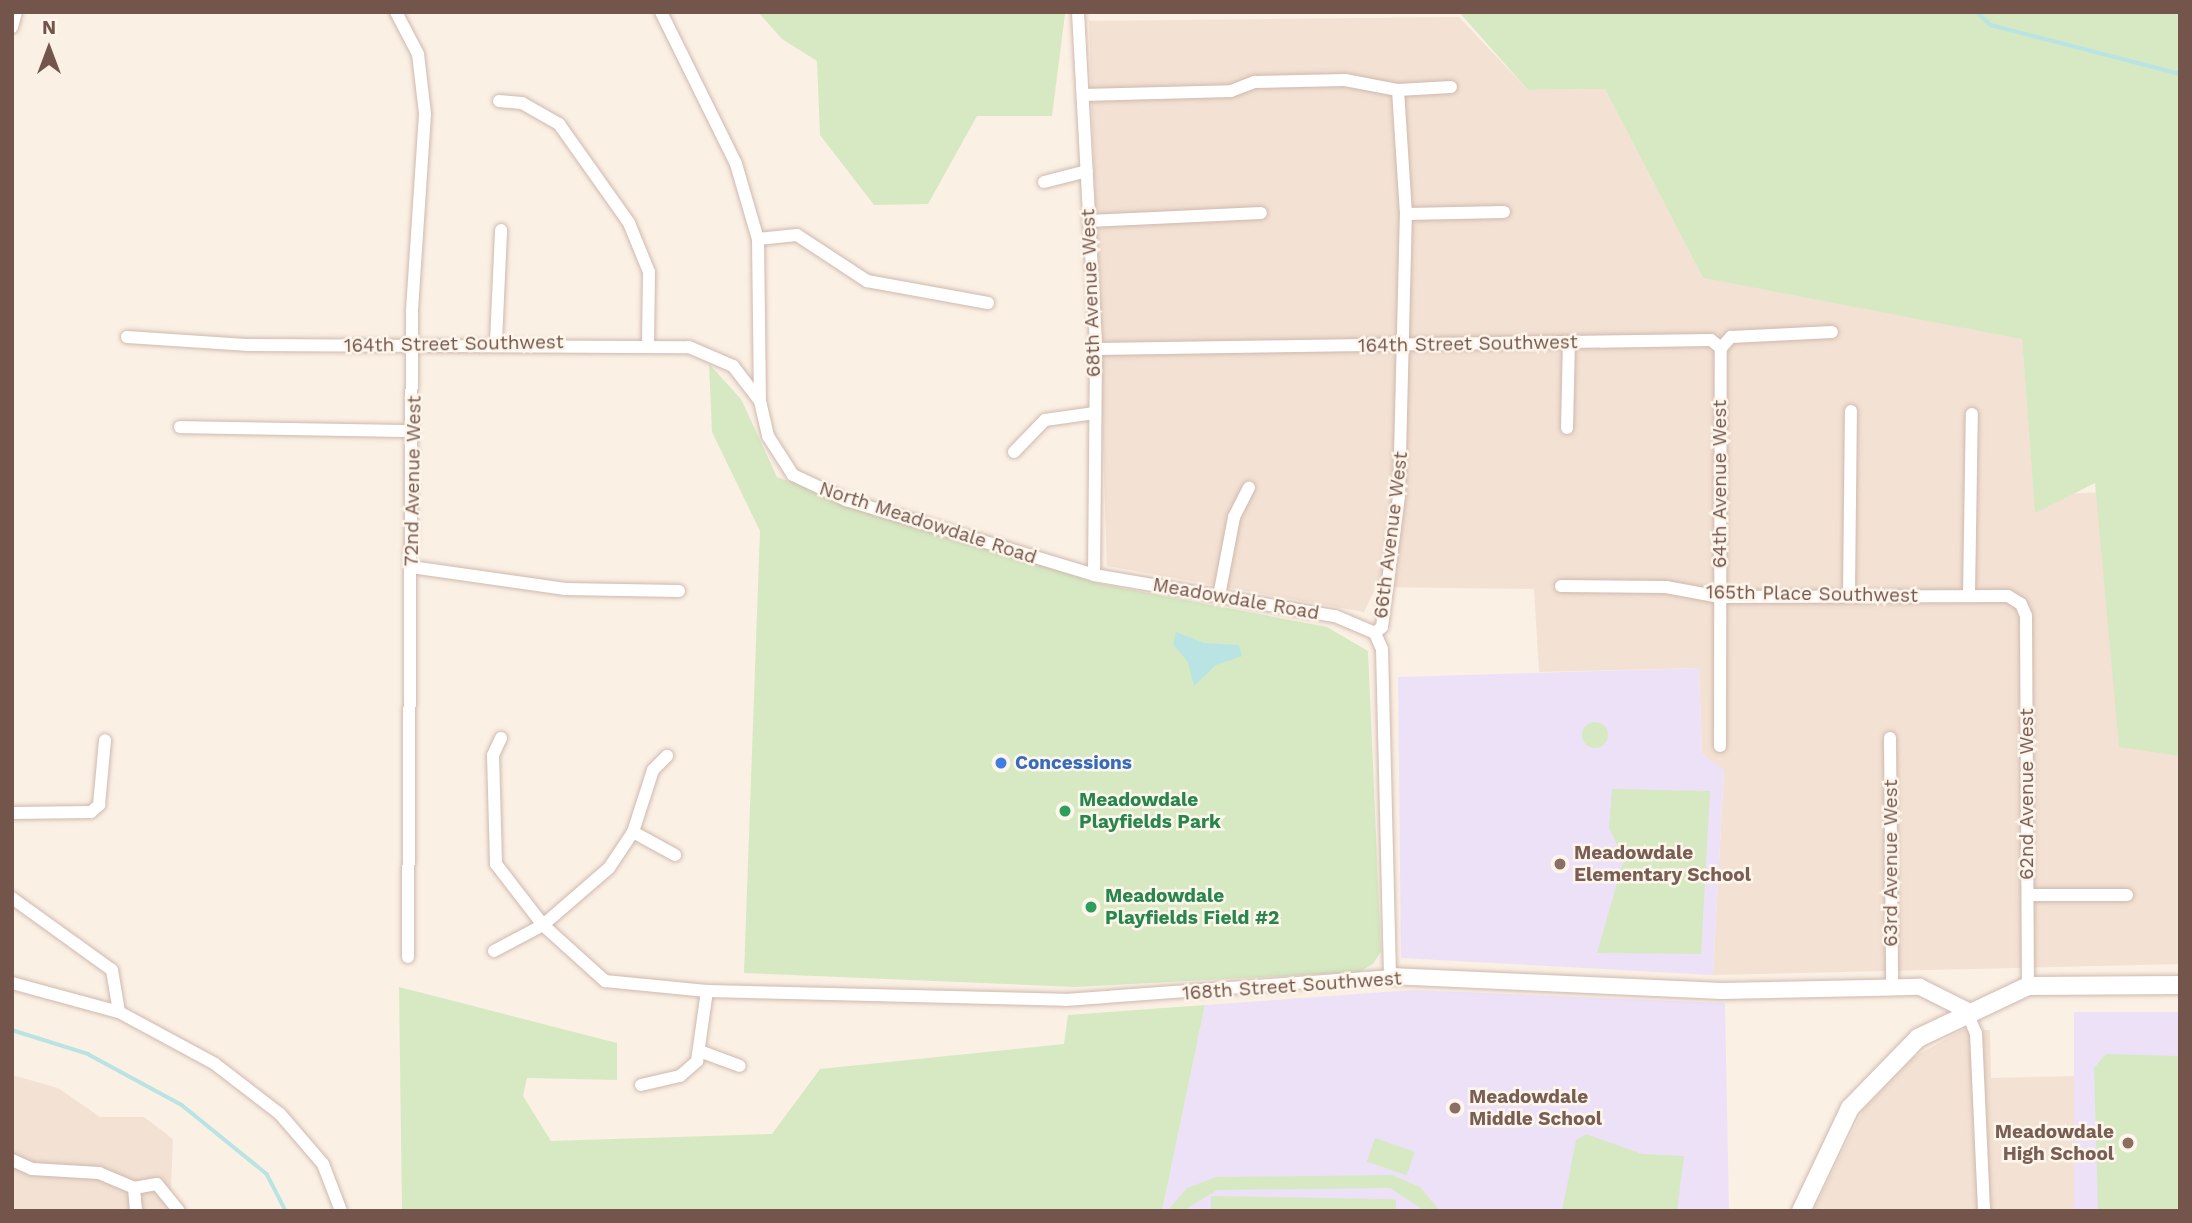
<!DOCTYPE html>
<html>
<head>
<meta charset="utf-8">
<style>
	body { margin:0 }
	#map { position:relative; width:2192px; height:1223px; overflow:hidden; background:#fbf0e4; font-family:"Work Sans",sans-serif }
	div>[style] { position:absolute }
	.residential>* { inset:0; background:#f3e1d3 }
	.education>* { inset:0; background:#ede1f8; transform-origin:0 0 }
	.green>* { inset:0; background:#d6e9c3; transform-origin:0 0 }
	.round { border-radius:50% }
	.water>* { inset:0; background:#bae3e4 }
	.stream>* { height:3.5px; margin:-1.75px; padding:0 1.75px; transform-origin:1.75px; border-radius:1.75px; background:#bae3e4 }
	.roads { filter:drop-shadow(0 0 2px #cfb9ae) drop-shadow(0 0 2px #cfb9ae) }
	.minor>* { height:12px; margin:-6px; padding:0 6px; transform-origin:6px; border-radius:6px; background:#fff }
	.tertiary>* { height:16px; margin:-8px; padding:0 8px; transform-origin:8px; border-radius:8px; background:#fff }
	.secondary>* { height:18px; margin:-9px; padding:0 9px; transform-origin:9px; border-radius:9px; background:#fff }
	.dots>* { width:19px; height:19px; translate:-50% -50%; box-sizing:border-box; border:4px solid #fef5eb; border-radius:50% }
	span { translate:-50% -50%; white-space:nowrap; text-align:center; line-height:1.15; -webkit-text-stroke:5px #fef5eb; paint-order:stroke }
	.street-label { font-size:19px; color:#73554b }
	.shop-label { font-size:19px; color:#366cbe; font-weight:700 }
	.left { translate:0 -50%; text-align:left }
	.leisure-label { font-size:19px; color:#27864d; font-weight:700 }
	.education-label { font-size:19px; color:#785e54; font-weight:700 }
	.right { translate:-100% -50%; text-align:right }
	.frame { position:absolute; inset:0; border:14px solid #73554b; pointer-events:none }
	.north { position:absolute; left:14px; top:14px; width:70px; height:70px; -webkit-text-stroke:5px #fef5eb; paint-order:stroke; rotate:0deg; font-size:19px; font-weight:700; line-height:28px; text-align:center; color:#73554b }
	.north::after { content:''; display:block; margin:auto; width:24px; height:32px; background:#73554b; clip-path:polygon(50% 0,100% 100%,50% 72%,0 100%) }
</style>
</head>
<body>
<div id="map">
	<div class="residential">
		<div style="clip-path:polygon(1459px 17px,1528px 90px,1605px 89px,1703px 278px,2022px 338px,2034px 495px,2133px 491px,2180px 730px,2180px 964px,1713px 975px,1724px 771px,1702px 754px,1699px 668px,1539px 672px,1534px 589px,1376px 587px,1364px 612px,1107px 566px,1089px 21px)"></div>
		<div style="clip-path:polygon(1962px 1030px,1990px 1030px,1991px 1078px,2075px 1076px,2077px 1211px,1813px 1211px,1863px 1110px,1914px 1057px)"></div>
		<div style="clip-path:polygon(12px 1075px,58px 1088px,100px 1117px,144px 1117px,173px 1139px,170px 1211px,12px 1211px)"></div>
	</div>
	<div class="education">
		<div style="clip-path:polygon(1699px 668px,1702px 754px,1724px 770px,1713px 975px,1401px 958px,1398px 677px)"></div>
		<div style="clip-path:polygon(1413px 990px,1725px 1003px,1729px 1211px,1162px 1211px,1205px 1005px)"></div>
		<div style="left:2180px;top:1012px;width:199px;height:106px;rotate:90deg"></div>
	</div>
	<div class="green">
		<div style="clip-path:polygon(758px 12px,1065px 14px,1052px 116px,977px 116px,928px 204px,874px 205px,820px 135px,817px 61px,782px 39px)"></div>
		<div style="clip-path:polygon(1459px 12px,2180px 12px,2180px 756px,2119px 747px,2095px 483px,2035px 513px,2022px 339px,1703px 278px,1605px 89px,1528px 90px)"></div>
		<div style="clip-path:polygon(709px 364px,741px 399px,777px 477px,1096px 583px,1327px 627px,1368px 651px,1381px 951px,1373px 964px,1359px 972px,1075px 987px,744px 973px,760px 531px,712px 432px)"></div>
		<div class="round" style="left:1582px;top:722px;width:26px;height:26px"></div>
		<div style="clip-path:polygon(1612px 789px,1710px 791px,1701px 954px,1597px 953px,1624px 859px,1609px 828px)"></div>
		<div style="clip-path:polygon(399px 987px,617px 1043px,617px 1080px,527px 1078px,523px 1096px,551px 1141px,772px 1134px,820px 1069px,1064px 1044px,1068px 1015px,1205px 1005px,1162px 1211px,402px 1211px)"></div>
		<div style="clip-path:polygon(2106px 1054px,2180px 1056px,2180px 1211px,2098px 1211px,2094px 1068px)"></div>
		<div style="clip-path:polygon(1586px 1134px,1642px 1154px,1684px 1156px,1677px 1211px,1562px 1211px,1576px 1140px)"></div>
		<div style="left:1375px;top:1138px;width:42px;height:25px;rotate:19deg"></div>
		<div style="clip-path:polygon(1392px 1175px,1420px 1187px,1440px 1211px,1425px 1211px,1390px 1188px,1217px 1190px,1183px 1211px,1167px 1211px,1187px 1188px,1216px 1177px)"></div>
		<div style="left:1211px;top:1196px;width:185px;height:15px;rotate:1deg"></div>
	</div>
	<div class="water">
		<div style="clip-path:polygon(1176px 632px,1204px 643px,1239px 645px,1242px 656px,1216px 665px,1194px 686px,1188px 662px,1173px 644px)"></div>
	</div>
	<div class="stream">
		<div style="left:1977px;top:12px;width:19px;rotate:43deg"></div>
		<div style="left:1991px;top:25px;width:195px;rotate:14.5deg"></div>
		<div style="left:12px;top:1030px;width:80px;rotate:17.5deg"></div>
		<div style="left:88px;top:1054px;width:107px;rotate:28.5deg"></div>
		<div style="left:182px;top:1105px;width:109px;rotate:39.1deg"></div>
		<div style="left:267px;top:1174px;width:42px;rotate:62.8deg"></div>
	</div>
	<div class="roads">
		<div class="minor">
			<div style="left:396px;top:12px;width:47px;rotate:62.4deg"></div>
			<div style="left:418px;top:54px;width:60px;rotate:83.3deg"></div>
			<div style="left:425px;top:114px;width:198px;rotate:93.8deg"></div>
			<div style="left:412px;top:312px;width:645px;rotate:90.36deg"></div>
			<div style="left:661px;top:12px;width:169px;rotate:63.7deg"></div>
			<div style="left:736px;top:164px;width:78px;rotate:73.7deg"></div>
			<div style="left:758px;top:239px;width:162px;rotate:89.3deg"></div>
			<div style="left:760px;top:401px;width:36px;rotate:77deg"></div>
			<div style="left:768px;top:436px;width:46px;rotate:57.3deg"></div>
			<div style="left:793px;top:475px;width:59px;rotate:25.3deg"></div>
			<div style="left:846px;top:500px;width:259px;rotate:16.8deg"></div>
			<div style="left:1094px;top:575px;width:244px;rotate:9.7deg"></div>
			<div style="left:1335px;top:616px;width:43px;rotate:23deg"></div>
			<div style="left:1078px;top:12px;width:337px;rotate:86.9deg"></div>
			<div style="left:1096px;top:349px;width:226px;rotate:90.5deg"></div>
			<div style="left:12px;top:27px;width:16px;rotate:-75deg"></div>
			<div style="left:1083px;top:95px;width:148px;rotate:-1.5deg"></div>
			<div style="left:1231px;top:91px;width:26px;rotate:-21deg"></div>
			<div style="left:1255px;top:82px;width:90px;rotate:-1.3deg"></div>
			<div style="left:1345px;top:80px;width:54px;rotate:10.7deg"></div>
			<div style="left:1398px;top:90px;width:53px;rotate:-3.2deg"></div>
			<div style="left:499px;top:101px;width:23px;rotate:5deg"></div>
			<div style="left:522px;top:103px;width:43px;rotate:29.6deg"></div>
			<div style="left:559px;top:124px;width:121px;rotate:54.7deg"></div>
			<div style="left:629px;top:223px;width:53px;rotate:67.8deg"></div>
			<div style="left:649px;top:272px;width:72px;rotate:90.8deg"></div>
			<div style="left:1044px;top:182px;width:44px;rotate:-14.3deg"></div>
			<div style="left:1406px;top:214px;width:98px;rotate:-1.2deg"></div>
			<div style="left:1089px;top:221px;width:172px;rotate:-2.7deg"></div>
			<div style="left:758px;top:239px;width:39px;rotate:-6deg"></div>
			<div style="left:797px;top:235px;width:84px;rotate:33.3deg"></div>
			<div style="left:867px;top:281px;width:123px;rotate:10.3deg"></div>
			<div style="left:127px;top:337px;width:119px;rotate:3.8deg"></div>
			<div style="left:246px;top:345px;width:443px;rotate:0.3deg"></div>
			<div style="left:689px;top:347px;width:48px;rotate:23.4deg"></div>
			<div style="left:733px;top:366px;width:44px;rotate:52.4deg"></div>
			<div style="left:496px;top:342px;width:112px;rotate:-87.4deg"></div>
			<div style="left:1096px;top:349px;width:615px;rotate:-0.84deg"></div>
			<div style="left:1711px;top:340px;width:13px;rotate:39deg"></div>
			<div style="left:1721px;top:348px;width:15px;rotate:-48deg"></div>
			<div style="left:1731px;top:337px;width:101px;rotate:-2.8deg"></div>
			<div style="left:180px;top:427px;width:233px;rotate:1deg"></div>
			<div style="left:1567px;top:428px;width:85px;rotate:-88.7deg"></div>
			<div style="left:1014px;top:452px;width:45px;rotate:-45.9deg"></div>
			<div style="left:1045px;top:420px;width:50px;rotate:-8deg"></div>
			<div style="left:411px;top:567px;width:156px;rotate:8.1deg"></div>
			<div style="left:565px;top:589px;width:114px;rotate:1deg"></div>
			<div style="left:1561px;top:586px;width:105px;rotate:0.5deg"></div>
			<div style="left:1666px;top:587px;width:55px;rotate:10.5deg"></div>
			<div style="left:1720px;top:597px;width:288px;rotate:-0.2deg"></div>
			<div style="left:2008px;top:596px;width:15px;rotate:32deg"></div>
			<div style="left:2021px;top:604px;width:13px;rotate:67deg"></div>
			<div style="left:2026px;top:616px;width:370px;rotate:89.7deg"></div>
			<div style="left:1849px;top:595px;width:184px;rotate:-89.4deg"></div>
			<div style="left:1969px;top:595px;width:181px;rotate:-89.1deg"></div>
			<div style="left:1219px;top:596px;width:80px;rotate:-79.2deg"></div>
			<div style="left:1234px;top:517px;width:33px;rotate:-63deg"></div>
			<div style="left:1375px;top:633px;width:9px;rotate:-41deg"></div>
			<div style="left:1382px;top:627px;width:132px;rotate:-82.6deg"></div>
			<div style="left:1399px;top:496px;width:282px;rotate:-88.6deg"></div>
			<div style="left:1406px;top:214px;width:124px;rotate:-93.7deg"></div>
			<div style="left:501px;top:738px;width:19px;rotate:115deg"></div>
			<div style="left:493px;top:755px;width:109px;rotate:88.4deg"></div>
			<div style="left:496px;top:864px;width:77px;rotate:52.4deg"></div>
			<div style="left:543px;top:925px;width:84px;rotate:42.1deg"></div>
			<div style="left:605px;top:981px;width:102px;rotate:5.6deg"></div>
			<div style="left:707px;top:991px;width:358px;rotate:1.4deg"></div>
			<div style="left:1065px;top:1000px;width:326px;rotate:-4.2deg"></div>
			<div style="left:1390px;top:976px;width:327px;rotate:-91.4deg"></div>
			<div style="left:1382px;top:649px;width:17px;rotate:-114deg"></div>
			<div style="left:1890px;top:738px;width:250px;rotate:89.5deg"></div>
			<div style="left:1720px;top:746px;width:398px;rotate:-89.9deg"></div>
			<div style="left:12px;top:813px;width:79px;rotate:-0.7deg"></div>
			<div style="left:91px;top:812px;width:11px;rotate:-41deg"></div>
			<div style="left:99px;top:805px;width:65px;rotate:-84.7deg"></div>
			<div style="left:633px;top:832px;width:48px;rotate:28.7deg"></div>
			<div style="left:2028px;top:895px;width:99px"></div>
			<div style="left:12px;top:898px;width:123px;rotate:35.8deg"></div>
			<div style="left:112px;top:970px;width:43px;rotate:80.5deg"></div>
			<div style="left:494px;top:951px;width:55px;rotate:-28deg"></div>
			<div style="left:543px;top:925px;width:87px;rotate:-40.8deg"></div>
			<div style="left:609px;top:868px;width:43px;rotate:-56.3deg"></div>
			<div style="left:633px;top:832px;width:65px;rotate:-72.1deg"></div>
			<div style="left:653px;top:770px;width:20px;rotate:-45deg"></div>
			<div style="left:12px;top:983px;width:111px;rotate:15.2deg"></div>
			<div style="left:119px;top:1012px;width:109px;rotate:28.4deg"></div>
			<div style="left:215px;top:1064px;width:82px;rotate:37.6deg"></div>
			<div style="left:280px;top:1114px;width:66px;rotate:49.3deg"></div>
			<div style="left:323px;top:1164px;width:50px;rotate:69deg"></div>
			<div style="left:1966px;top:1010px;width:25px;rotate:67deg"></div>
			<div style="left:1976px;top:1033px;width:178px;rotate:87.4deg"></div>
			<div style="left:702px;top:1052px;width:40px;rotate:20.2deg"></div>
			<div style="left:641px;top:1085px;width:40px;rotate:-13deg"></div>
			<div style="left:680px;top:1076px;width:23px;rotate:-41deg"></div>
			<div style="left:697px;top:1061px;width:71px;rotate:-81.9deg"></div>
			<div style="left:12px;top:1160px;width:22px;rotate:24deg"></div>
			<div style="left:32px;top:1169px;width:67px;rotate:3.4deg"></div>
			<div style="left:99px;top:1173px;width:38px;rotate:23deg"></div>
			<div style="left:134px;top:1188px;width:23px;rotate:-10deg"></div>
			<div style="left:157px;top:1184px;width:35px;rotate:51deg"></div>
			<div style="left:134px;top:1188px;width:23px;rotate:85deg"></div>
		</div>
		<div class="tertiary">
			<div style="left:1390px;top:976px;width:332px;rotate:2.6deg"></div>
			<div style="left:1722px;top:991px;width:198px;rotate:-1.2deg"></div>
			<div style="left:1920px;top:987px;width:51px;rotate:26.6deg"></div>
		</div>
		<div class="secondary">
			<div style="left:1801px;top:1211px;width:114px;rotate:-64.6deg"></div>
			<div style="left:1850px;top:1108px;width:98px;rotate:-45.8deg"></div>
			<div style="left:1918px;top:1038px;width:122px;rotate:-25.3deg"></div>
			<div style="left:2028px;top:986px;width:152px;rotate:-0.4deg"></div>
		</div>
	</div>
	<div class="dots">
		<div style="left:1001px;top:763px;background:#3f7fe0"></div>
		<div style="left:1065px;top:811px;background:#2e9e5b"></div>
		<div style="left:1560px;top:864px;background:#8d6e63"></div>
		<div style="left:1091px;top:907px;background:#2e9e5b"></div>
		<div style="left:1455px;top:1108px;background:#8d6e63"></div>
		<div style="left:2128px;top:1143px;background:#8d6e63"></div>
	</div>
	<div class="street-label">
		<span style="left:1091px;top:293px;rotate:-92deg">68th Avenue West</span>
		<span style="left:454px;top:344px;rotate:-1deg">164th Street Southwest</span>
		<span style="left:1468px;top:344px;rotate:-1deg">164th Street Southwest</span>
		<span style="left:413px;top:481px;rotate:-89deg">72nd Avenue West</span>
		<span style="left:1720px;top:484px;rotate:-90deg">64th Avenue West</span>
		<span style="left:928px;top:523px;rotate:18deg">North Meadowdale Road</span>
		<span style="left:1391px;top:535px;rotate:-83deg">66th Avenue West</span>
		<span style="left:1812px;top:594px;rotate:1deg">165th Place Southwest</span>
		<span style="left:1236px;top:599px;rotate:10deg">Meadowdale Road</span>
		<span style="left:2027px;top:794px;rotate:-90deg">62nd Avenue West</span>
		<span style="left:1891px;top:863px;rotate:-90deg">63rd Avenue West</span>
		<span style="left:1292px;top:986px;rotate:-4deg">168th Street Southwest</span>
	</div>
	<div class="shop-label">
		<span class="left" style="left:1015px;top:763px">Concessions</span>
	</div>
	<div class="leisure-label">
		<span class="left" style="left:1079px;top:811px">Meadowdale<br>Playfields Park</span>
		<span class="left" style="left:1105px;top:907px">Meadowdale<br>Playfields Field #2</span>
	</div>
	<div class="education-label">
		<span class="left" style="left:1574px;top:864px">Meadowdale<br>Elementary School</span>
		<span class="left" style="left:1469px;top:1108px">Meadowdale<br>Middle School</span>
		<span class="right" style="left:2114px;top:1143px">Meadowdale<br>High School</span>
	</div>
	<div class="frame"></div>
	<div class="north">N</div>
</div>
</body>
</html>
